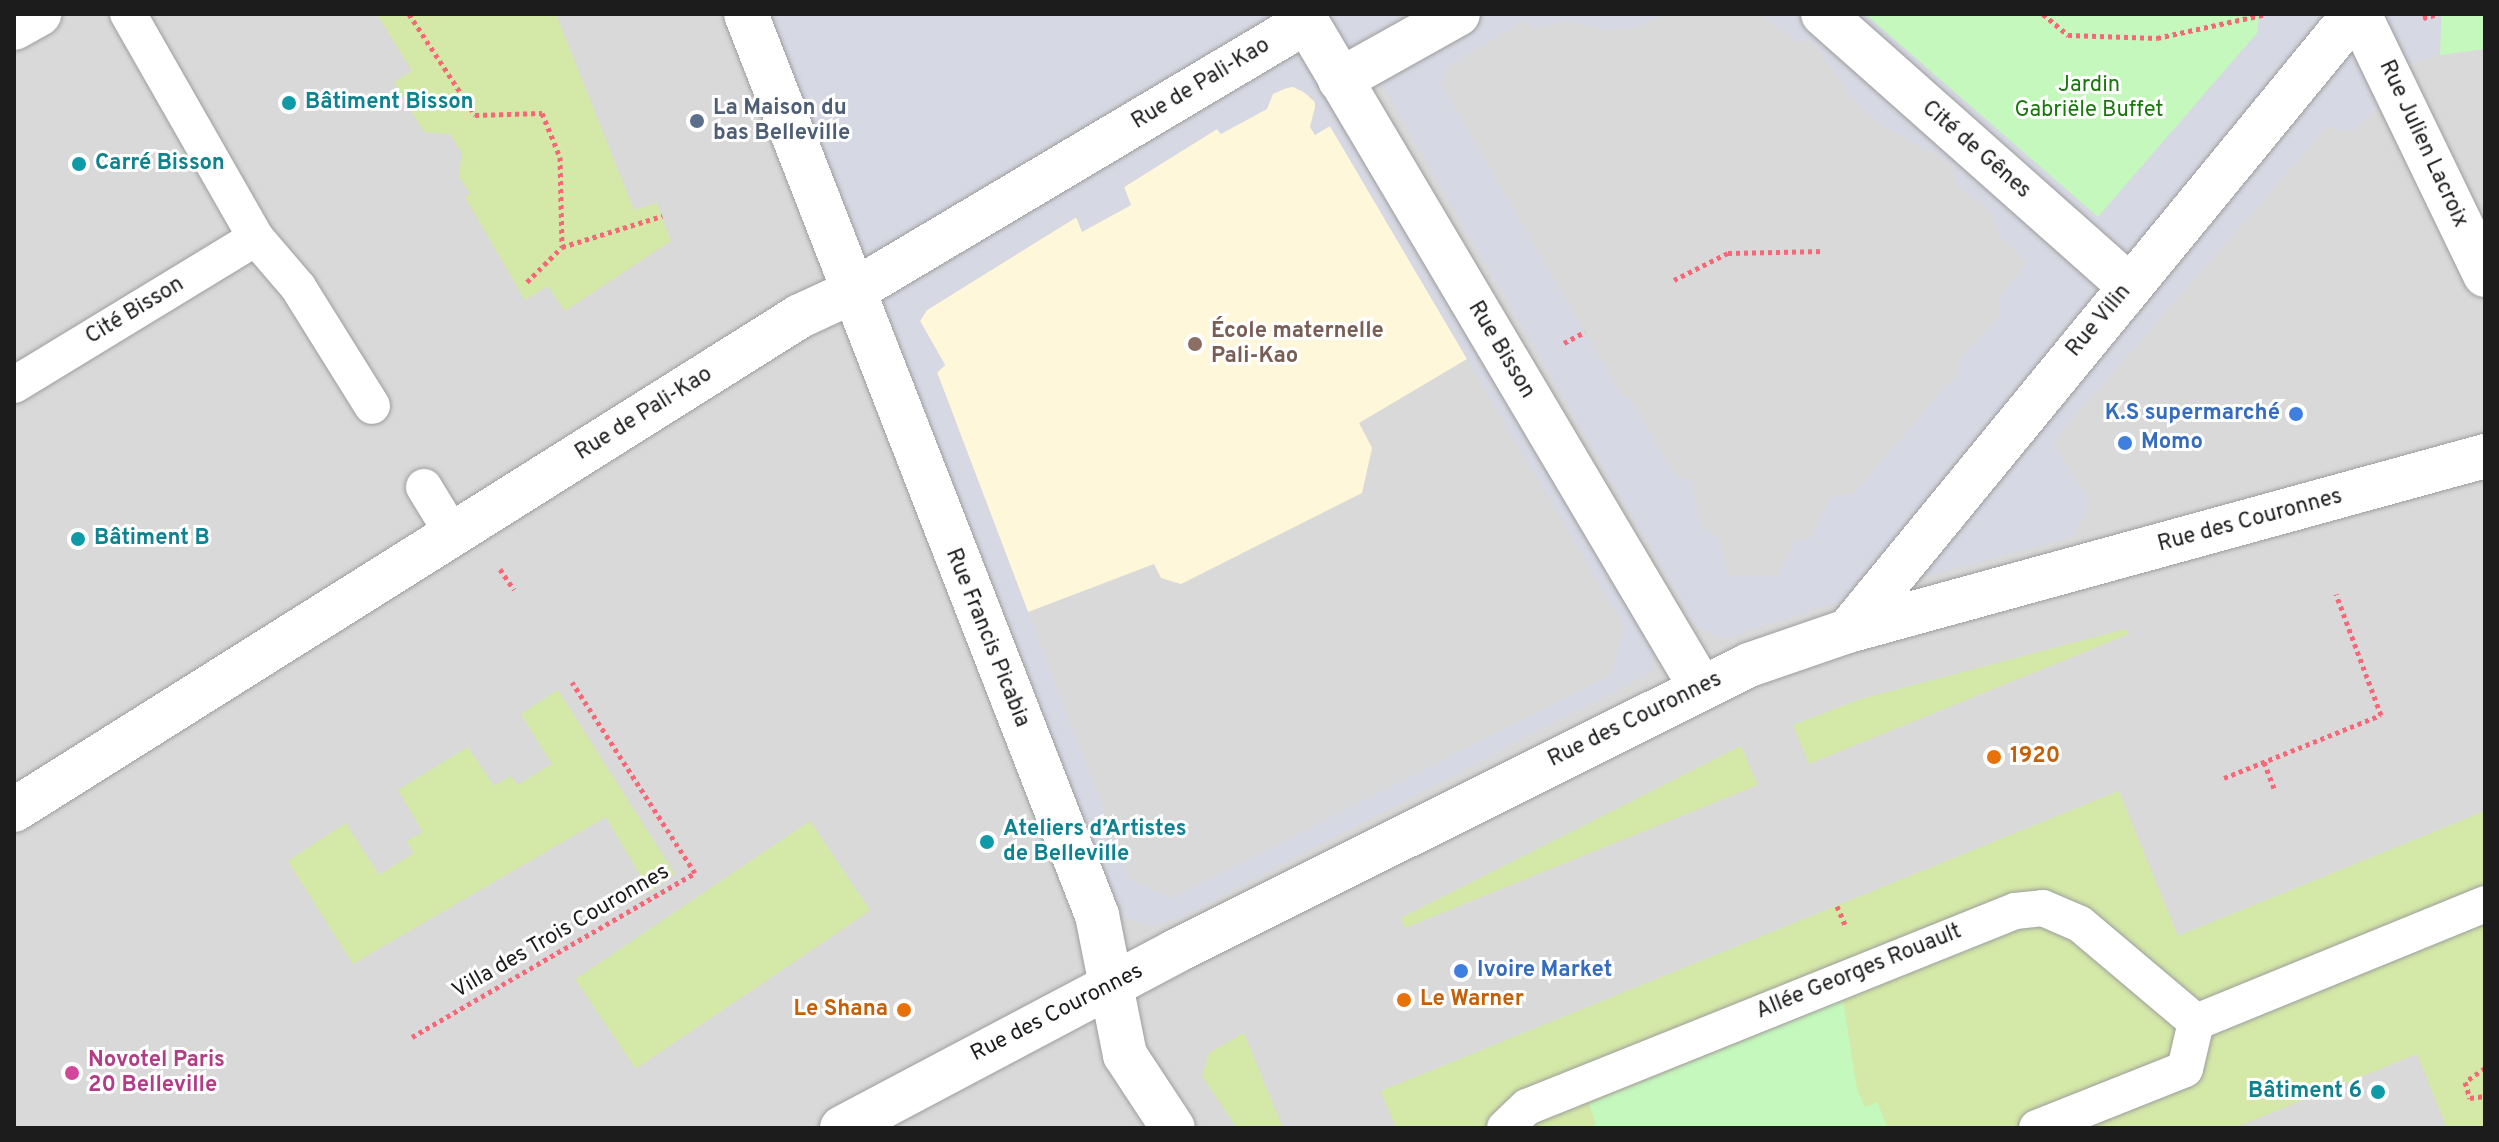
<!DOCTYPE html>
<html>
<head>
<meta charset="utf-8">
<style>
	body { margin:0 }
	#map { position:relative; width:2499px; height:1142px; overflow:hidden; background:#ede7e1; font-family:Overpass,sans-serif }
	div>[style] { position:absolute }
	.residential>* { inset:0; background:#dad9d9; transform-origin:0 0 }
	.education>* { inset:0; background:#fff7d9 }
	.grass>* { inset:0; background:#d4e8a7; transform-origin:0 0 }
	.park>* { inset:0; background:#c5f8bd }
	.plaza>* { inset:0; background:#d6d8e3 }
	.path>* { height:5px; margin-top:-2.5px; transform-origin:0; background:repeating-linear-gradient(90deg,#f86777 0 4px,transparent 0 8px) }
	.roads { filter:drop-shadow(0 0 2px #9d9d9d) drop-shadow(0 0 2px #9d9d9d) }
	.lane>* { height:36px; margin:-18px; padding:0 18px; transform-origin:18px; border-radius:18px; background:#fff }
	.street>* { height:44px; margin:-22px; padding:0 22px; transform-origin:22px; border-radius:22px; background:#fff }
	.dots>* { width:22px; height:22px; translate:-50% -50%; box-sizing:border-box; border:4px solid #fff; border-radius:50% }
	span { translate:-50% -50%; white-space:nowrap; text-align:center; line-height:1.15; -webkit-text-stroke:6px #fff; paint-order:stroke }
	.street-label { font-size:22px; color:#1c1c1c }
	.park-label { font-size:22px; color:#19780c }
	.culture-label { font-size:22px; color:#0d838f; font-weight:700 }
	.left { translate:0 -50%; text-align:left }
	.right { translate:-100% -50%; text-align:right }
	.service-label { font-size:22px; color:#4e5e75; font-weight:700 }
	.education-label { font-size:22px; color:#785e54; font-weight:700 }
	.shop-label { font-size:22px; color:#366cbe; font-weight:700 }
	.food-label { font-size:22px; color:#c56008; font-weight:700 }
	.hotel-label { font-size:22px; color:#b23c85; font-weight:700 }
	.frame { position:absolute; inset:0; border:16px solid #1c1c1c; pointer-events:none }
</style>
</head>
<body>
<div id="map">
	<div class="residential">
		<div style="left:14px;top:14px;width:2471px;height:1114px"></div>
	</div>
	<div class="education">
		<div style="clip-path:polygon(1297px 86px,1316px 103px,1310px 127px,1330px 126px,1467px 359px,1359px 423px,1372px 448px,1362px 493px,1181px 584px,1161px 578px,1154px 564px,1028px 612px,937px 372px,945px 365px,920px 321px,927px 310px,1077px 217px,1082px 231px,1131px 205px,1124px 187px,1217px 129px,1221px 134px,1278px 90px)"></div>
	</div>
	<div class="grass">
		<div style="clip-path:polygon(377px 14px,556px 14px,634px 210px,657px 203px,671px 241px,565px 311px,548px 286px,525px 300px,465px 197px,470px 194px,459px 176px,462px 153px,450px 134px,424px 132px,394px 82px,412px 71px)"></div>
		<div style="clip-path:polygon(2125px 629px,2129px 634px,1809px 764px,1793px 725px,1861px 699px)"></div>
		<div style="clip-path:polygon(558px 690px,675px 874px,650px 892px,606px 817px,353px 964px,288px 861px,346px 823px,379px 875px,414px 853px,407px 841px,423px 832px,398px 790px,468px 747px,494px 786px,511px 776px,518px 785px,552px 764px,521px 714px)"></div>
		<div style="clip-path:polygon(1741px 746px,1758px 785px,1405px 928px,1401px 918px)"></div>
		<div style="clip-path:polygon(2119px 791px,2178px 936px,2485px 811px,2485px 1128px,2447px 1128px,2417px 1054px,2234px 1128px,1396px 1128px,1381px 1091px)"></div>
		<div style="left:810px;top:821px;width:108px;height:283px;rotate:56deg"></div>
		<div style="clip-path:polygon(1244px 1033px,1283px 1128px,1237px 1128px,1202px 1076px,1209px 1053px)"></div>
	</div>
	<div class="park">
		<div style="clip-path:polygon(1865px 14px,2259px 14px,2259px 17px,2258px 32px,2098px 217px)"></div>
		<div style="clip-path:polygon(2441px 14px,2485px 14px,2485px 49px,2440px 55px)"></div>
		<div style="clip-path:polygon(1843px 1000px,1857px 1089px,1865px 1107px,1877px 1102px,1888px 1128px,1588px 1128px,1596px 1124px,1589px 1104px)"></div>
	</div>
	<div class="plaza">
		<div style="clip-path:polygon(evenodd,769px 14px,1283px 14px,1648px 640px,1654px 653px,1652px 672px,1181px 917px,1151px 926px,1123px 917px,769px 14px,1291px 86px,1314px 97px,1316px 114px,1310px 127px,1315px 135px,1330px 126px,1625px 627px,1611px 675px,1171px 898px,1130px 880px,937px 373px,945px 365px,920px 321px,927px 310px,1076px 217px,1082px 232px,1131px 205px,1124px 187px,1217px 129px,1221px 134px,1267px 109px,1273px 94px,1291px 86px)"></div>
		<div style="clip-path:polygon(1320px 14px,1665px 14px,1635px 28px,1607px 30px,1564px 21px,1533px 30px,1526px 20px,1449px 66px,1441px 84px,1623px 398px,1628px 395px,1676px 476px,1692px 480px,1700px 528px,1718px 537px,1729px 576px,1779px 576px,1795px 542px,1812px 537px,1830px 498px,1854px 493px,1960px 371px,1960px 360px,2000px 315px,2000px 296px,2027px 263px,1998px 235px,1994px 215px,1957px 185px,1952px 164px,1878px 123px,1854px 100px,1812px 40px,1796px 42px,1761px 14px,1865px 14px,2098px 217px,2258px 32px,2259px 14px,2335px 14px,2383px 103px,2354px 131px,2326px 128px,2066px 426px,2053px 444px,2090px 502px,2073px 537px,1876px 590px,1723px 639px,1696px 626px,1379px 80px,1357px 73px)"></div>
		<div style="clip-path:polygon(2375px 14px,2441px 14px,2440px 55px,2402px 66px)"></div>
	</div>
	<div class="path">
		<div style="left:409px;top:14px;width:121px;rotate:56.8deg"></div>
		<div style="left:475px;top:115px;width:67px;rotate:-1.7deg"></div>
		<div style="left:542px;top:113px;width:48px;rotate:67.8deg"></div>
		<div style="left:560px;top:157px;width:90px;rotate:88.7deg"></div>
		<div style="left:562px;top:247px;width:105px;rotate:-17.2deg"></div>
		<div style="left:2043px;top:14px;width:33px;rotate:40deg"></div>
		<div style="left:2068px;top:35px;width:89px;rotate:1.9deg"></div>
		<div style="left:2157px;top:38px;width:112px;rotate:-12.4deg"></div>
		<div style="left:2423px;top:18px;width:16px;rotate:-15deg"></div>
		<div style="left:1674px;top:280px;width:60px;rotate:-26.6deg"></div>
		<div style="left:1728px;top:253px;width:96px;rotate:-1.2deg"></div>
		<div style="left:527px;top:282px;width:49px;rotate:-45deg"></div>
		<div style="left:1564px;top:343px;width:24px;rotate:-28deg"></div>
		<div style="left:500px;top:569px;width:25px;rotate:56deg"></div>
		<div style="left:2264px;top:762px;width:30px;rotate:69deg"></div>
		<div style="left:2224px;top:778px;width:169px;rotate:-21.9deg"></div>
		<div style="left:2381px;top:715px;width:129px;rotate:-110.4deg"></div>
		<div style="left:1837px;top:906px;width:21px;rotate:67deg"></div>
		<div style="left:412px;top:1037px;width:327px;rotate:-30.1deg"></div>
		<div style="left:695px;top:873px;width:227px;rotate:-122.8deg"></div>
		<div style="left:2485px;top:1068px;width:24px;rotate:145deg"></div>
		<div style="left:2465px;top:1082px;width:17px;rotate:73deg"></div>
		<div style="left:2470px;top:1098px;width:15px;rotate:-8deg"></div>
	</div>
	<div class="roads">
		<div class="lane">
			<div style="left:256px;top:238px;width:65px;rotate:49.4deg"></div>
			<div style="left:298px;top:287px;width:140px;rotate:58.1deg"></div>
			<div style="left:14px;top:385px;width:283px;rotate:-31.3deg"></div>
			<div style="left:256px;top:238px;width:258px;rotate:-119.7deg"></div>
			<div style="left:424px;top:487px;width:54px;rotate:58.7deg"></div>
			<div style="left:2196px;top:1022px;width:312px;rotate:-22.2deg"></div>
			<div style="left:1505px;top:1128px;width:30px;rotate:-44deg"></div>
			<div style="left:1527px;top:1107px;width:526px;rotate:-21.88deg"></div>
			<div style="left:2015px;top:911px;width:28px;rotate:-6deg"></div>
			<div style="left:2043px;top:908px;width:40px;rotate:23.4deg"></div>
			<div style="left:2080px;top:924px;width:152px;rotate:40.2deg"></div>
			<div style="left:2037px;top:1128px;width:159px;rotate:-21.7deg"></div>
			<div style="left:2185px;top:1069px;width:48px;rotate:-76.8deg"></div>
		</div>
		<div class="street">
			<div style="left:746px;top:14px;width:967px;rotate:68.72deg"></div>
			<div style="left:1097px;top:915px;width:143px;rotate:78.7deg"></div>
			<div style="left:1125px;top:1055px;width:87px;rotate:56.7deg"></div>
			<div style="left:1302px;top:14px;width:781px;rotate:59.36deg"></div>
			<div style="left:1823px;top:14px;width:409px;rotate:41.6deg"></div>
			<div style="left:2359px;top:14px;width:290px;rotate:64.2deg"></div>
			<div style="left:14px;top:28px;width:29px;rotate:-29deg"></div>
			<div style="left:1340px;top:80px;width:135px;rotate:-29.2deg"></div>
			<div style="left:1848px;top:631px;width:798px;rotate:-50.64deg"></div>
			<div style="left:14px;top:810px;width:928px;rotate:-32.15deg"></div>
			<div style="left:800px;top:316px;width:55px;rotate:-24.7deg"></div>
			<div style="left:850px;top:293px;width:505px;rotate:-30.73deg"></div>
			<div style="left:842px;top:1128px;width:378px;rotate:-27.9deg"></div>
			<div style="left:1176px;top:951px;width:640px;rotate:-26.53deg"></div>
			<div style="left:1749px;top:665px;width:105px;rotate:-19deg"></div>
			<div style="left:1848px;top:631px;width:661px;rotate:-15.36deg"></div>
		</div>
	</div>
	<div class="dots">
		<div style="left:289px;top:103px;background:#0f9aa8"></div>
		<div style="left:697px;top:121px;background:#5c6f8a"></div>
		<div style="left:79px;top:164px;background:#0f9aa8"></div>
		<div style="left:1195px;top:344px;background:#8d6e63"></div>
		<div style="left:2296px;top:414px;background:#3f7fe0"></div>
		<div style="left:2125px;top:443px;background:#3f7fe0"></div>
		<div style="left:78px;top:539px;background:#0f9aa8"></div>
		<div style="left:1994px;top:757px;background:#e8710a"></div>
		<div style="left:987px;top:842px;background:#0f9aa8"></div>
		<div style="left:1461px;top:971px;background:#3f7fe0"></div>
		<div style="left:1404px;top:1000px;background:#e8710a"></div>
		<div style="left:904px;top:1010px;background:#e8710a"></div>
		<div style="left:72px;top:1073px;background:#d1479c"></div>
		<div style="left:2378px;top:1092px;background:#0f9aa8"></div>
	</div>
	<div class="street-label">
		<span style="left:1201px;top:84px;rotate:-31deg">Rue de Pali-Kao</span>
		<span style="left:2423px;top:144px;rotate:65deg">Rue Julien Lacroix</span>
		<span style="left:1976px;top:150px;rotate:41deg">Cité de Gênes</span>
		<span style="left:135px;top:311px;rotate:-31deg">Cité Bisson</span>
		<span style="left:2099px;top:321px;rotate:-50deg">Rue Vilin</span>
		<span style="left:1501px;top:350px;rotate:59deg">Rue Bisson</span>
		<span style="left:644px;top:414px;rotate:-32deg">Rue de Pali-Kao</span>
		<span style="left:2250px;top:521px;rotate:-15deg">Rue des Couronnes</span>
		<span style="left:987px;top:638px;rotate:68deg">Rue Francis Picabia</span>
		<span style="left:1635px;top:720px;rotate:-26deg">Rue des Couronnes</span>
		<span style="left:561px;top:932px;rotate:-30deg">Villa des Trois Couronnes</span>
		<span style="left:1859px;top:972px;rotate:-22deg">Allée Georges Rouault</span>
		<span style="left:1057px;top:1013px;rotate:-27deg">Rue des Couronnes</span>
	</div>
	<div class="park-label">
		<span style="left:2089px;top:98px">Jardin<br>Gabriële Buffet</span>
	</div>
	<div class="culture-label">
		<span class="left" style="left:305px;top:103px">Bâtiment Bisson</span>
		<span class="left" style="left:95px;top:164px">Carré Bisson</span>
		<span class="left" style="left:94px;top:539px">Bâtiment B</span>
		<span class="left" style="left:1003px;top:842px">Ateliers d’Artistes<br>de Belleville</span>
		<span class="right" style="left:2362px;top:1092px">Bâtiment 6</span>
	</div>
	<div class="service-label">
		<span class="left" style="left:713px;top:121px">La Maison du<br>bas Belleville</span>
	</div>
	<div class="education-label">
		<span class="left" style="left:1211px;top:344px">École maternelle<br>Pali-Kao</span>
	</div>
	<div class="shop-label">
		<span class="right" style="left:2280px;top:414px">K.S supermarché</span>
		<span class="left" style="left:2141px;top:443px">Momo</span>
		<span class="left" style="left:1477px;top:971px">Ivoire Market</span>
	</div>
	<div class="food-label">
		<span class="left" style="left:2010px;top:757px">1920</span>
		<span class="left" style="left:1420px;top:1000px">Le Warner</span>
		<span class="right" style="left:888px;top:1010px">Le Shana</span>
	</div>
	<div class="hotel-label">
		<span class="left" style="left:88px;top:1073px">Novotel Paris<br>20 Belleville</span>
	</div>
	<div class="frame"></div>
</div>
</body>
</html>
